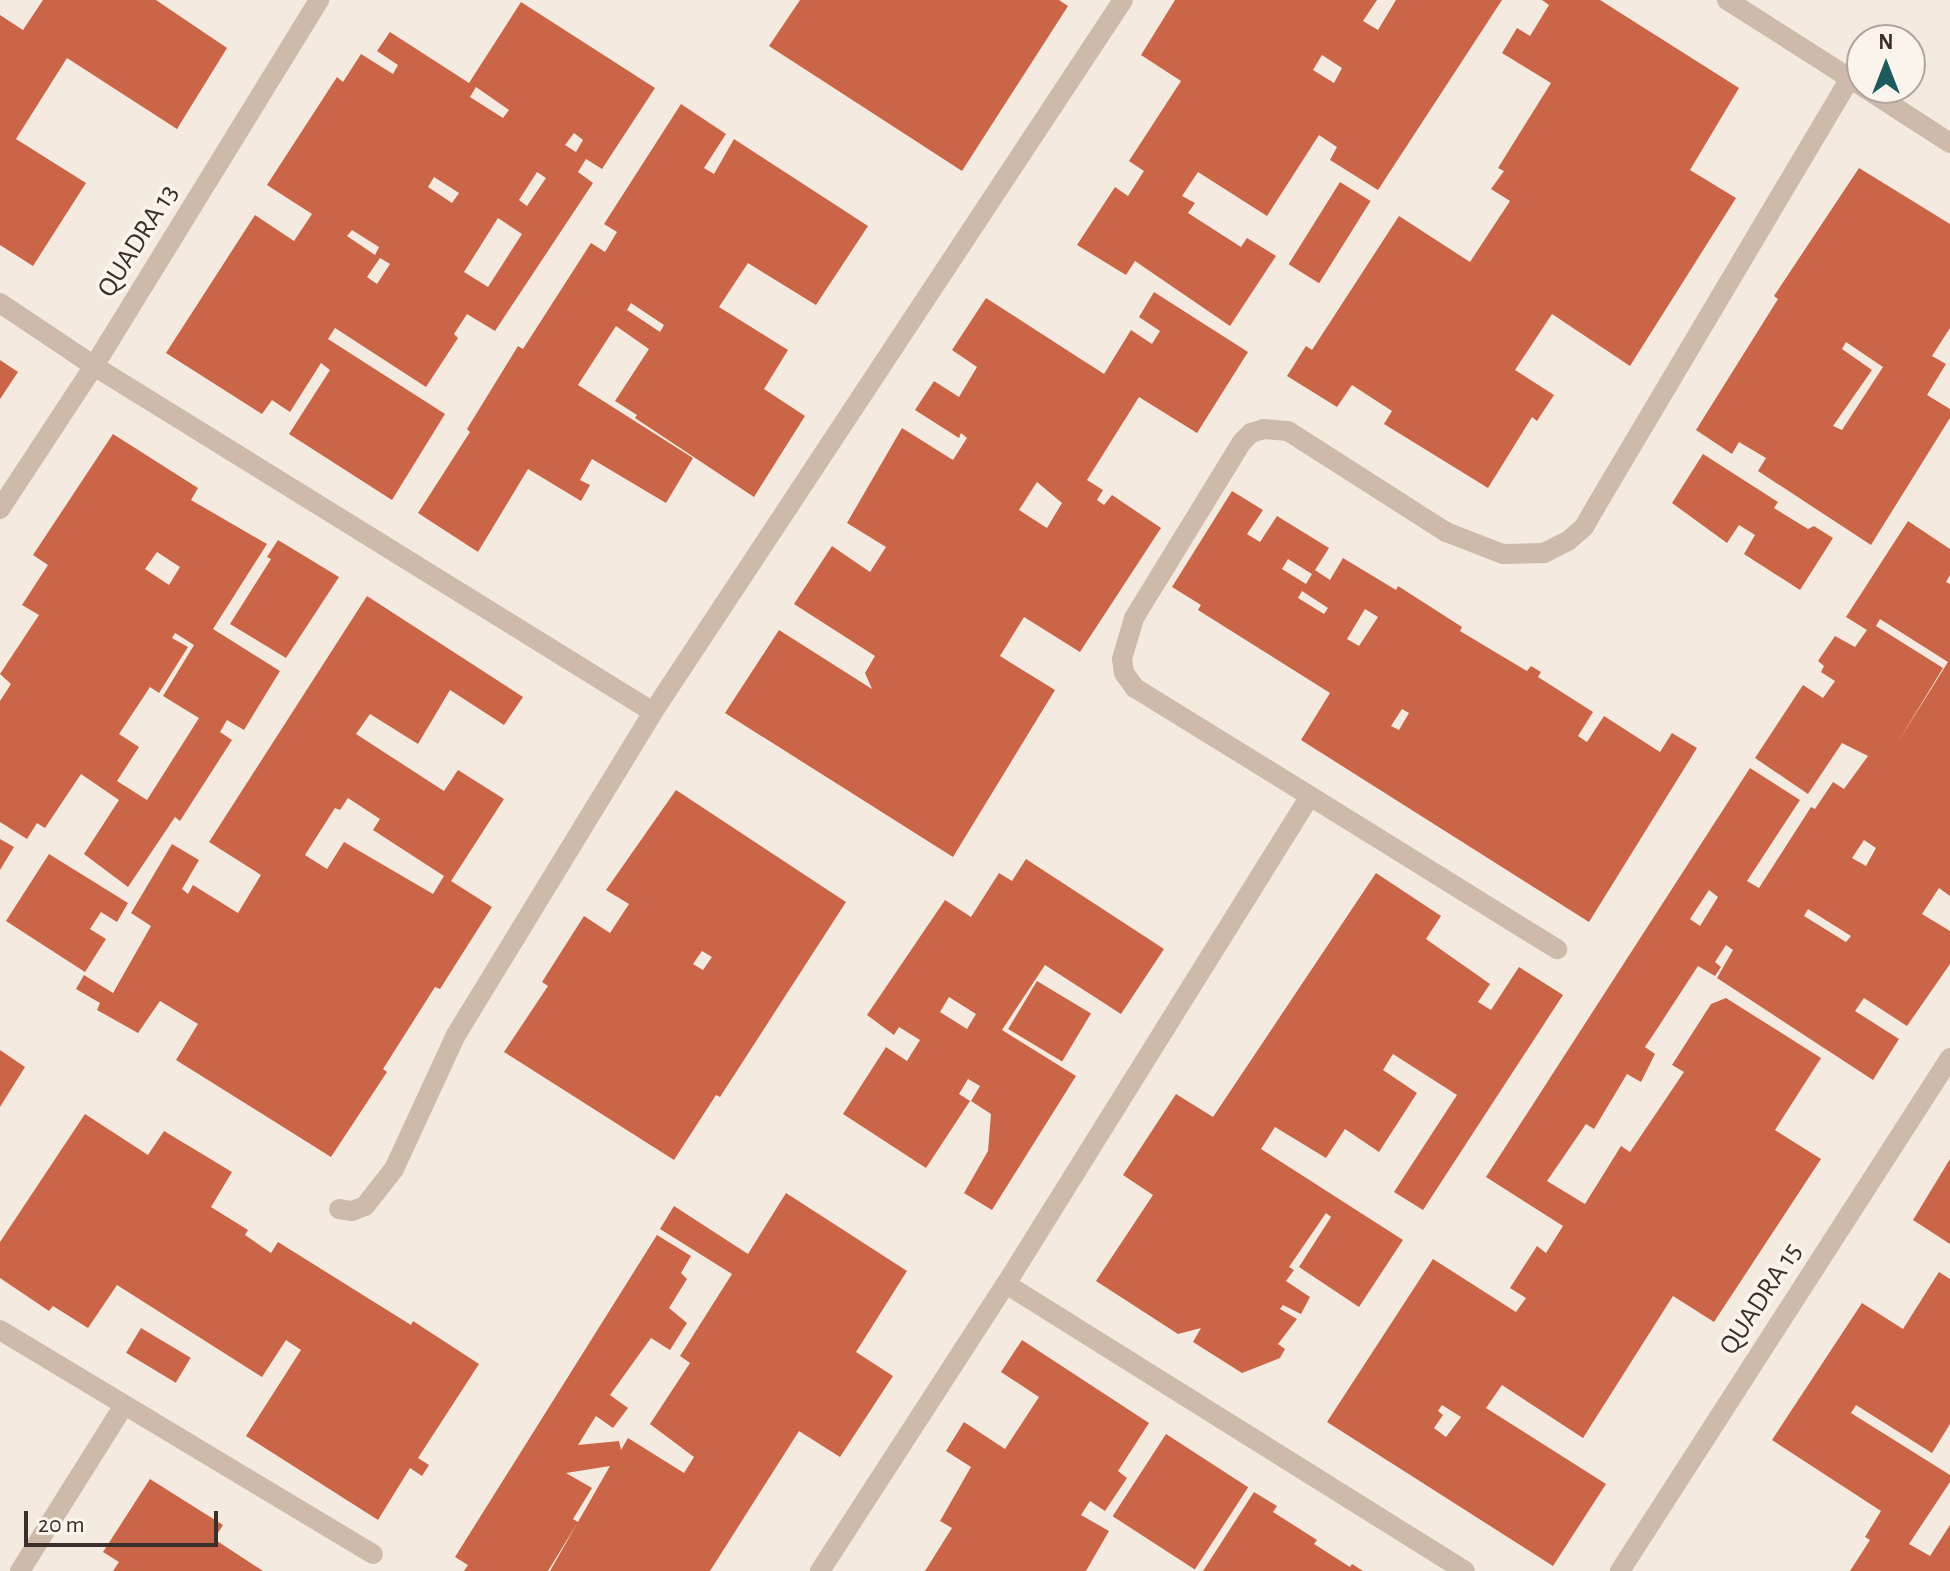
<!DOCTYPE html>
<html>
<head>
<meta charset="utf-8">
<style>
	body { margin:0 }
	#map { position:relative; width:1950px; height:1571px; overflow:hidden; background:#f4eadf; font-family:"Alegreya Sans",sans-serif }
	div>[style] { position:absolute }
	.building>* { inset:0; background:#ca6647; transform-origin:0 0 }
	.minor>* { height:20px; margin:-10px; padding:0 10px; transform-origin:10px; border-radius:10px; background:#cdbaaa }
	span { translate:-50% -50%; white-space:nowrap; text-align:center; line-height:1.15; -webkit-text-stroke:7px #fbf4ec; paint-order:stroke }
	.street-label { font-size:28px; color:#3a2f2a }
	.north { position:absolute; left:1846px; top:24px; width:80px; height:80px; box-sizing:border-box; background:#fbf4ec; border:2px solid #aea59e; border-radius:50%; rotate:0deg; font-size:22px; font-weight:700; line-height:32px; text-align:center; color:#3a2f2a }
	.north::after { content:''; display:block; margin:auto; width:28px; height:36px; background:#1d5a5e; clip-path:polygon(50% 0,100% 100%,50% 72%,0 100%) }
	.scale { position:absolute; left:24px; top:1511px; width:194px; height:36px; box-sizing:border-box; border:4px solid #3a2f2a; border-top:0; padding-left:10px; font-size:24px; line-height:28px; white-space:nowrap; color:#3a2f2a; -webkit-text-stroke:6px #fbf4ec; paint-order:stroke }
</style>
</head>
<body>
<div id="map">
	<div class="building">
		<div style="clip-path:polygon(43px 0,156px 0,227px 48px,177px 129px,67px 58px,16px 139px,86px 183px,33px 266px,0 245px,0 15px,23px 30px)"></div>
		<div style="clip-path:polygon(800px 0,1059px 0,1068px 6px,962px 171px,769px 46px)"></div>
		<div style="clip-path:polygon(evenodd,1175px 0,1377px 0,1363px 21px,1378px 30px,1396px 0,1502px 0,1378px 190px,1330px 160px,1337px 147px,1319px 135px,1267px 216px,1198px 172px,1182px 196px,1195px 203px,1188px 213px,1241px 247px,1247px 238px,1276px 256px,1230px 326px,1135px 261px,1126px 275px,1077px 245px,1115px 187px,1128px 196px,1144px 171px,1129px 161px,1181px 81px,1141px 55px,1175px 0,1322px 55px,1342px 68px,1334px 83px,1313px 70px,1322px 55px)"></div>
		<div style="clip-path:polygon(1542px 0,1600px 0,1739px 88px,1690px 170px,1736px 198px,1630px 366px,1552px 314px,1515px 370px,1554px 395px,1537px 421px,1532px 417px,1488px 488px,1384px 424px,1392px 411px,1352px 385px,1337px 407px,1287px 376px,1306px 346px,1312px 350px,1399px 216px,1470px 262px,1510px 201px,1491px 189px,1504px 171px,1498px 168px,1551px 83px,1502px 53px,1517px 28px,1530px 36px,1549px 5px)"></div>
		<div style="clip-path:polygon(evenodd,521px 2px,655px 88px,602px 169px,586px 159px,578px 172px,593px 183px,495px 331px,467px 314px,454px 334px,458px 338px,426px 387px,335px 328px,328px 339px,445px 414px,392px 500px,289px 434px,330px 370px,321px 363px,290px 412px,272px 400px,262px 414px,166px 353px,255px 215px,294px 241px,312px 214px,267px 185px,337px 77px,343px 82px,361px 54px,393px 74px,398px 65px,377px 51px,390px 32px,469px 83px,521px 2px,476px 87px,509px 110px,503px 118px,470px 97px,476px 87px,521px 2px,574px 133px,583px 140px,576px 152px,565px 145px,574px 133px,521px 2px,537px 172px,546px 178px,527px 206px,519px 200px,537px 172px,521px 2px,434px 177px,459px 193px,452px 203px,428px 187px,434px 177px,521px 2px,498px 218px,522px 234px,488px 287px,464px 272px,498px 218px,521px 2px,352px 230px,379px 247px,375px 255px,347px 236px,352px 230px,521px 2px,380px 258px,390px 264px,377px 284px,367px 277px,380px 258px)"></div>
		<div style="clip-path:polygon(evenodd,681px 104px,726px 134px,704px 168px,714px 174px,734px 139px,868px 226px,816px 305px,748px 263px,719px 307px,788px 350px,764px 389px,805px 416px,754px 497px,635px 418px,637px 415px,615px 401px,649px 349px,616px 326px,578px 385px,693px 458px,666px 503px,592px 459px,580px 480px,590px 485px,581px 501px,528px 469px,478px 552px,418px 513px,470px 432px,467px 429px,518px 346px,523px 349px,591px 243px,605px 252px,617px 232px,604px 224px,681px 104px,631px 303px,664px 325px,660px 332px,627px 310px,631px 303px)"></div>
		<div style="clip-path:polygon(evenodd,1859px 168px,1950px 224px,1950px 328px,1932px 356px,1946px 364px,1927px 395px,1950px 409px,1950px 418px,1871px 545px,1758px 471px,1766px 458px,1739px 442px,1732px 454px,1696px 430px,1778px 299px,1774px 296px,1859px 168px,1846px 342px,1883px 367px,1842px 430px,1833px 426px,1872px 370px,1842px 349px,1846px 342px)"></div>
		<div style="left:1340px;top:182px;width:36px;height:97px;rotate:32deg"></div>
		<div style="clip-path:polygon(evenodd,1154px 292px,1248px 352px,1197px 433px,1139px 397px,1087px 480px,1103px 490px,1097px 500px,1104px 505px,1112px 495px,1161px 528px,1080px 652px,1024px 617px,1000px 656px,1055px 690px,953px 857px,725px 713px,779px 630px,872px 689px,865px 673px,875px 656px,794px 604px,832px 546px,870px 572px,886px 547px,847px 523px,902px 428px,953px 460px,967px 438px,961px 433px,959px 438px,915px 410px,934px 381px,959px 397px,977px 367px,952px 350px,986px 298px,1104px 374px,1131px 330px,1152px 344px,1160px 331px,1139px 317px,1154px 292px,1037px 482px,1062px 503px,1047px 528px,1019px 510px,1037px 482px)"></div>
		<div style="clip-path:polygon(0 360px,18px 372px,0 399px)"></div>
		<div style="clip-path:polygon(evenodd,113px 434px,198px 488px,191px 500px,267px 544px,213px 629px,280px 671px,244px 730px,227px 720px,220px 732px,232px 740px,180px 821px,175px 817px,128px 887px,84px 854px,119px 800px,81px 774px,45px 828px,37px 823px,27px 839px,0 822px,0 701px,11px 684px,0 674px,39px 615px,22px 605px,48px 565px,33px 555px,113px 434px,157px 552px,180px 567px,169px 585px,145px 569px,157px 552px,113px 434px,175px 633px,194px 645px,163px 696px,199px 718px,147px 800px,117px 781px,139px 747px,119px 734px,150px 687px,159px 693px,188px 647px,172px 638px,175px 633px)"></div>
		<div style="clip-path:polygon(1703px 454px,1778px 502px,1774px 508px,1808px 529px,1814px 526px,1833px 538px,1800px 590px,1744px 554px,1755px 535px,1739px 525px,1727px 543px,1672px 503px)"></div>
		<div style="clip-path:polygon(evenodd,1232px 491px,1263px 510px,1247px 534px,1260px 542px,1277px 516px,1329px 548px,1315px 570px,1330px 580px,1343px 558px,1396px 590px,1398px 586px,1462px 627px,1460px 631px,1527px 671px,1531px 666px,1541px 672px,1538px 677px,1593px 712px,1578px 736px,1587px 742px,1604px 716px,1660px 752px,1672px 733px,1697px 748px,1589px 922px,1301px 740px,1330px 693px,1198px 610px,1201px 605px,1172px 587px,1232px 491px,1288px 559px,1312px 574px,1306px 584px,1282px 569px,1288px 559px,1232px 491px,1302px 591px,1328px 608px,1324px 614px,1298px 598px,1302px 591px,1232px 491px,1365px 609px,1378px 617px,1359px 646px,1347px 639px,1365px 609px,1232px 491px,1402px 709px,1409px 713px,1399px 730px,1391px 726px,1402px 709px)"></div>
		<div style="clip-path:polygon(evenodd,1908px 521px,1950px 549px,1950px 575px,1946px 582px,1950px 584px,1950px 896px,1939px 888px,1922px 914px,1950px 931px,1950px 964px,1907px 1026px,1864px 998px,1855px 1011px,1899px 1039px,1873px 1080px,1717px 978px,1733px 950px,1726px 945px,1715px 962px,1721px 967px,1715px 976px,1698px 966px,1655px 1032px,1645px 1047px,1655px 1054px,1641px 1082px,1627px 1074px,1594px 1129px,1586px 1124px,1547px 1181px,1585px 1204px,1621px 1146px,1630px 1152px,1684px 1072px,1672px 1065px,1711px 1004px,1726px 998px,1821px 1058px,1775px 1130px,1821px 1159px,1714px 1322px,1673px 1296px,1583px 1438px,1502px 1385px,1486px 1408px,1606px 1484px,1553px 1566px,1327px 1422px,1433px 1259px,1516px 1312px,1526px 1298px,1510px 1288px,1537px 1246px,1546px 1253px,1563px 1226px,1486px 1177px,1750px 768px,1800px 800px,1747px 881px,1759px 888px,1811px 807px,1815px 809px,1833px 782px,1844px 789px,1868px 756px,1842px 743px,1808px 794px,1755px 758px,1803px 685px,1823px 698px,1835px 681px,1821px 672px,1824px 666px,1818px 661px,1835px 636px,1855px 647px,1867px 630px,1846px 617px,1908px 521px,1880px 619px,1948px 662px,1896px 745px,1943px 668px,1876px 626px,1880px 619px,1908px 521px,1864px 840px,1876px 848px,1866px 866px,1852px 858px,1864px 840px,1908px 521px,1709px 890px,1718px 897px,1700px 926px,1690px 919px,1709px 890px,1908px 521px,1808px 909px,1851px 936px,1846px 942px,1804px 916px,1808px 909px,1908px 521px,1442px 1405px,1461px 1417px,1446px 1437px,1434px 1428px,1443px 1415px,1438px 1411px,1442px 1405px)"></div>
		<div style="clip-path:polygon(278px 540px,339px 577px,286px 658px,230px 624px,271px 559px,267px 557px)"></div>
		<div style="clip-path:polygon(evenodd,367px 596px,523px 697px,504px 725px,450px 690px,418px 744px,370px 714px,356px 734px,444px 791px,458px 770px,504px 799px,451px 881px,492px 907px,440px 989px,435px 987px,383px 1069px,387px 1072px,331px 1157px,176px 1060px,198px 1024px,160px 1001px,138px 1033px,97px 1010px,100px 1003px,76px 989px,84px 975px,113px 993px,151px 926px,131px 913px,172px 844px,199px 860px,182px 889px,188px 894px,193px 885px,238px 913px,261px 875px,209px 842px,367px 596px,348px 798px,380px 819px,373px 830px,444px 876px,433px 894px,344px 842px,327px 869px,305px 855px,335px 808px,340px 810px,348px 798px)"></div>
		<div style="clip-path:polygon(evenodd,676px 790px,846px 902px,720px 1097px,716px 1095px,674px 1160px,504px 1052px,548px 986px,542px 982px,584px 916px,610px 933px,629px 904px,606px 890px,676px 790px,702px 951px,712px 957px,703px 970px,693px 964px,702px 951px)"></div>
		<div style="clip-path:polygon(0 839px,14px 847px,0 870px)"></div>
		<div style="clip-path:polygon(49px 854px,128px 903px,117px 922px,101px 912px,90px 929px,106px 939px,85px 972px,6px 921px)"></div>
		<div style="clip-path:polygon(evenodd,1026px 859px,1164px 949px,1121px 1014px,1045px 965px,1002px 1030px,1076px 1076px,992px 1210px,964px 1193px,988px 1151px,991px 1114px,971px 1101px,980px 1086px,968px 1079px,959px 1094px,970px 1101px,926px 1168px,843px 1114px,886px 1047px,907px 1061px,920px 1040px,899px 1027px,894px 1035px,867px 1015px,945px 900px,971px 917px,999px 873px,1012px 881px,1026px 859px,949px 997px,976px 1014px,967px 1029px,940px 1012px,949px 997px)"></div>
		<div style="clip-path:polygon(1376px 873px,1441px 916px,1426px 939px,1490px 984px,1478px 1002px,1491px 1010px,1519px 967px,1563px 995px,1423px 1210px,1394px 1192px,1457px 1095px,1393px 1054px,1383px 1070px,1417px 1093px,1379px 1152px,1345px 1129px,1326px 1158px,1275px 1127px,1261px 1149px,1403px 1240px,1359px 1307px,1299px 1267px,1331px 1217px,1326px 1213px,1289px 1267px,1294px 1270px,1286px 1281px,1310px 1297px,1301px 1314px,1283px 1305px,1280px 1309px,1297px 1319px,1278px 1344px,1285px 1349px,1280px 1358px,1242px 1373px,1193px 1342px,1201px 1328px,1178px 1334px,1096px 1281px,1153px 1195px,1123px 1175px,1176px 1094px,1213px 1117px)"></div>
		<div style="left:1037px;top:981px;width:63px;height:56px;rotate:31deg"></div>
		<div style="clip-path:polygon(0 1050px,25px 1067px,0 1107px)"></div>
		<div style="clip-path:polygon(85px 1114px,148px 1155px,164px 1131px,232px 1172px,211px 1207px,248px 1230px,245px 1235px,271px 1253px,278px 1242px,411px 1325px,413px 1321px,479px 1364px,418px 1458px,429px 1465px,422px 1476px,410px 1468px,378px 1520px,246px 1436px,301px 1350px,286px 1340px,262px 1377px,117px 1285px,88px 1328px,53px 1306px,49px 1311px,0 1278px,0 1242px)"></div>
		<div style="clip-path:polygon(1950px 1159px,1950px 1244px,1913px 1220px)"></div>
		<div style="clip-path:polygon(786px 1193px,907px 1271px,856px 1352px,893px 1376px,840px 1457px,799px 1431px,710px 1571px,550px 1571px,610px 1466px,566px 1473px,592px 1488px,573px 1519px,578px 1522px,548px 1571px,464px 1571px,468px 1565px,455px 1557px,657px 1235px,691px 1256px,681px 1273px,687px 1279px,669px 1308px,687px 1323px,670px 1350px,651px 1338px,610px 1395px,628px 1408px,613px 1428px,596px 1416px,578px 1445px,619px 1441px,621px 1450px,628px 1438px,684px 1473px,694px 1457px,650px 1424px,690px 1363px,680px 1356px,732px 1274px,660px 1229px,674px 1206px,748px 1254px)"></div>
		<div style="clip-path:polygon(1939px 1272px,1950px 1279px,1950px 1424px,1932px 1453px,1856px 1405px,1851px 1413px,1950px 1475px,1950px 1482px,1909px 1544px,1930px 1556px,1950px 1525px,1950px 1571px,1850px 1571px,1870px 1540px,1865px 1537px,1881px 1511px,1772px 1440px,1862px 1303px,1903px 1329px)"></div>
		<div style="left:141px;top:1328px;width:58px;height:29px;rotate:31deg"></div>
		<div style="clip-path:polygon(1022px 1340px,1149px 1423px,1118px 1471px,1127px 1478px,1105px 1511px,1090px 1501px,1081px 1515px,1109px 1531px,1086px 1571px,925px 1571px,952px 1528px,940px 1521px,971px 1467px,946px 1451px,964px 1422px,1005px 1449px,1039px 1397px,1001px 1372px)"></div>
		<div style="left:1166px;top:1434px;width:98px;height:98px;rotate:33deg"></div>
		<div style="clip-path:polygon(150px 1479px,223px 1525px,214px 1539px,263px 1571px,113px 1571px,119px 1562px,103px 1552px)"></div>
		<div style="clip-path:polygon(1254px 1492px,1277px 1506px,1273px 1512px,1317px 1540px,1314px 1544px,1350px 1567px,1352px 1564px,1363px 1571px,1203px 1571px)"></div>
	</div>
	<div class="minor">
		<div style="left:1727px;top:0;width:160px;rotate:32.5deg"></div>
		<div style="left:1865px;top:88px;width:101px;rotate:32.9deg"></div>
		<div style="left:0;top:303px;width:113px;rotate:33.8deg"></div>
		<div style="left:94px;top:366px;width:657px;rotate:31.76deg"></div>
		<div style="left:0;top:509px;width:171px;rotate:-56.7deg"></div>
		<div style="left:94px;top:366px;width:430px;rotate:-58.4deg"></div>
		<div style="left:1310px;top:796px;width:291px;rotate:31.8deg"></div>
		<div style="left:339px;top:1209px;width:13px;rotate:9deg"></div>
		<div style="left:352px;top:1211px;width:14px;rotate:-21deg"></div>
		<div style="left:365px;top:1206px;width:47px;rotate:-51.9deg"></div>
		<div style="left:394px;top:1169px;width:148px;rotate:-65.2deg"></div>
		<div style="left:456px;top:1035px;width:378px;rotate:-58.6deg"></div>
		<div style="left:653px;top:712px;width:853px;rotate:-56.57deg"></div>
		<div style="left:1006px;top:1284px;width:575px;rotate:-58.08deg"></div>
		<div style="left:1310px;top:796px;width:206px;rotate:-148.3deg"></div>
		<div style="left:1135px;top:688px;width:19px;rotate:-126deg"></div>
		<div style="left:1124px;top:673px;width:14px;rotate:-98deg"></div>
		<div style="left:1122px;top:659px;width:43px;rotate:-73.7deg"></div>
		<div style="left:1134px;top:618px;width:206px;rotate:-58.5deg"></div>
		<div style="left:1242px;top:442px;width:13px;rotate:-45deg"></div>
		<div style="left:1251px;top:433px;width:14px;rotate:-17deg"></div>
		<div style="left:1264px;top:429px;width:24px;rotate:5deg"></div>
		<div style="left:1288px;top:431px;width:188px;rotate:32.6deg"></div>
		<div style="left:1446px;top:532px;width:61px;rotate:21.1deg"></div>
		<div style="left:1503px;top:554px;width:41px;rotate:-1.4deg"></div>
		<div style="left:1544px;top:553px;width:27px;rotate:-27deg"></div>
		<div style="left:1568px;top:541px;width:21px;rotate:-41deg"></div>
		<div style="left:1584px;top:527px;width:24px;rotate:-60deg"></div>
		<div style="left:1596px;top:506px;width:498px;rotate:-59.3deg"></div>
		<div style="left:0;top:1330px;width:435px;rotate:31deg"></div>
		<div style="left:20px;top:1571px;width:194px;rotate:-57.9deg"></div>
		<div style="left:820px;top:1571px;width:342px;rotate:-57.1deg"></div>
		<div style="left:1006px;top:1284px;width:541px;rotate:32.02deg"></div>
		<div style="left:1620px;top:1571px;width:610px;rotate:-57.25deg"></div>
	</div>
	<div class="street-label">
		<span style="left:138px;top:241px;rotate:-58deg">QUADRA 13</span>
		<span style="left:1761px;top:1299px;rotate:-57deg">QUADRA 15</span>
	</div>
	<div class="north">N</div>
	<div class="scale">20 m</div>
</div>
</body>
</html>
